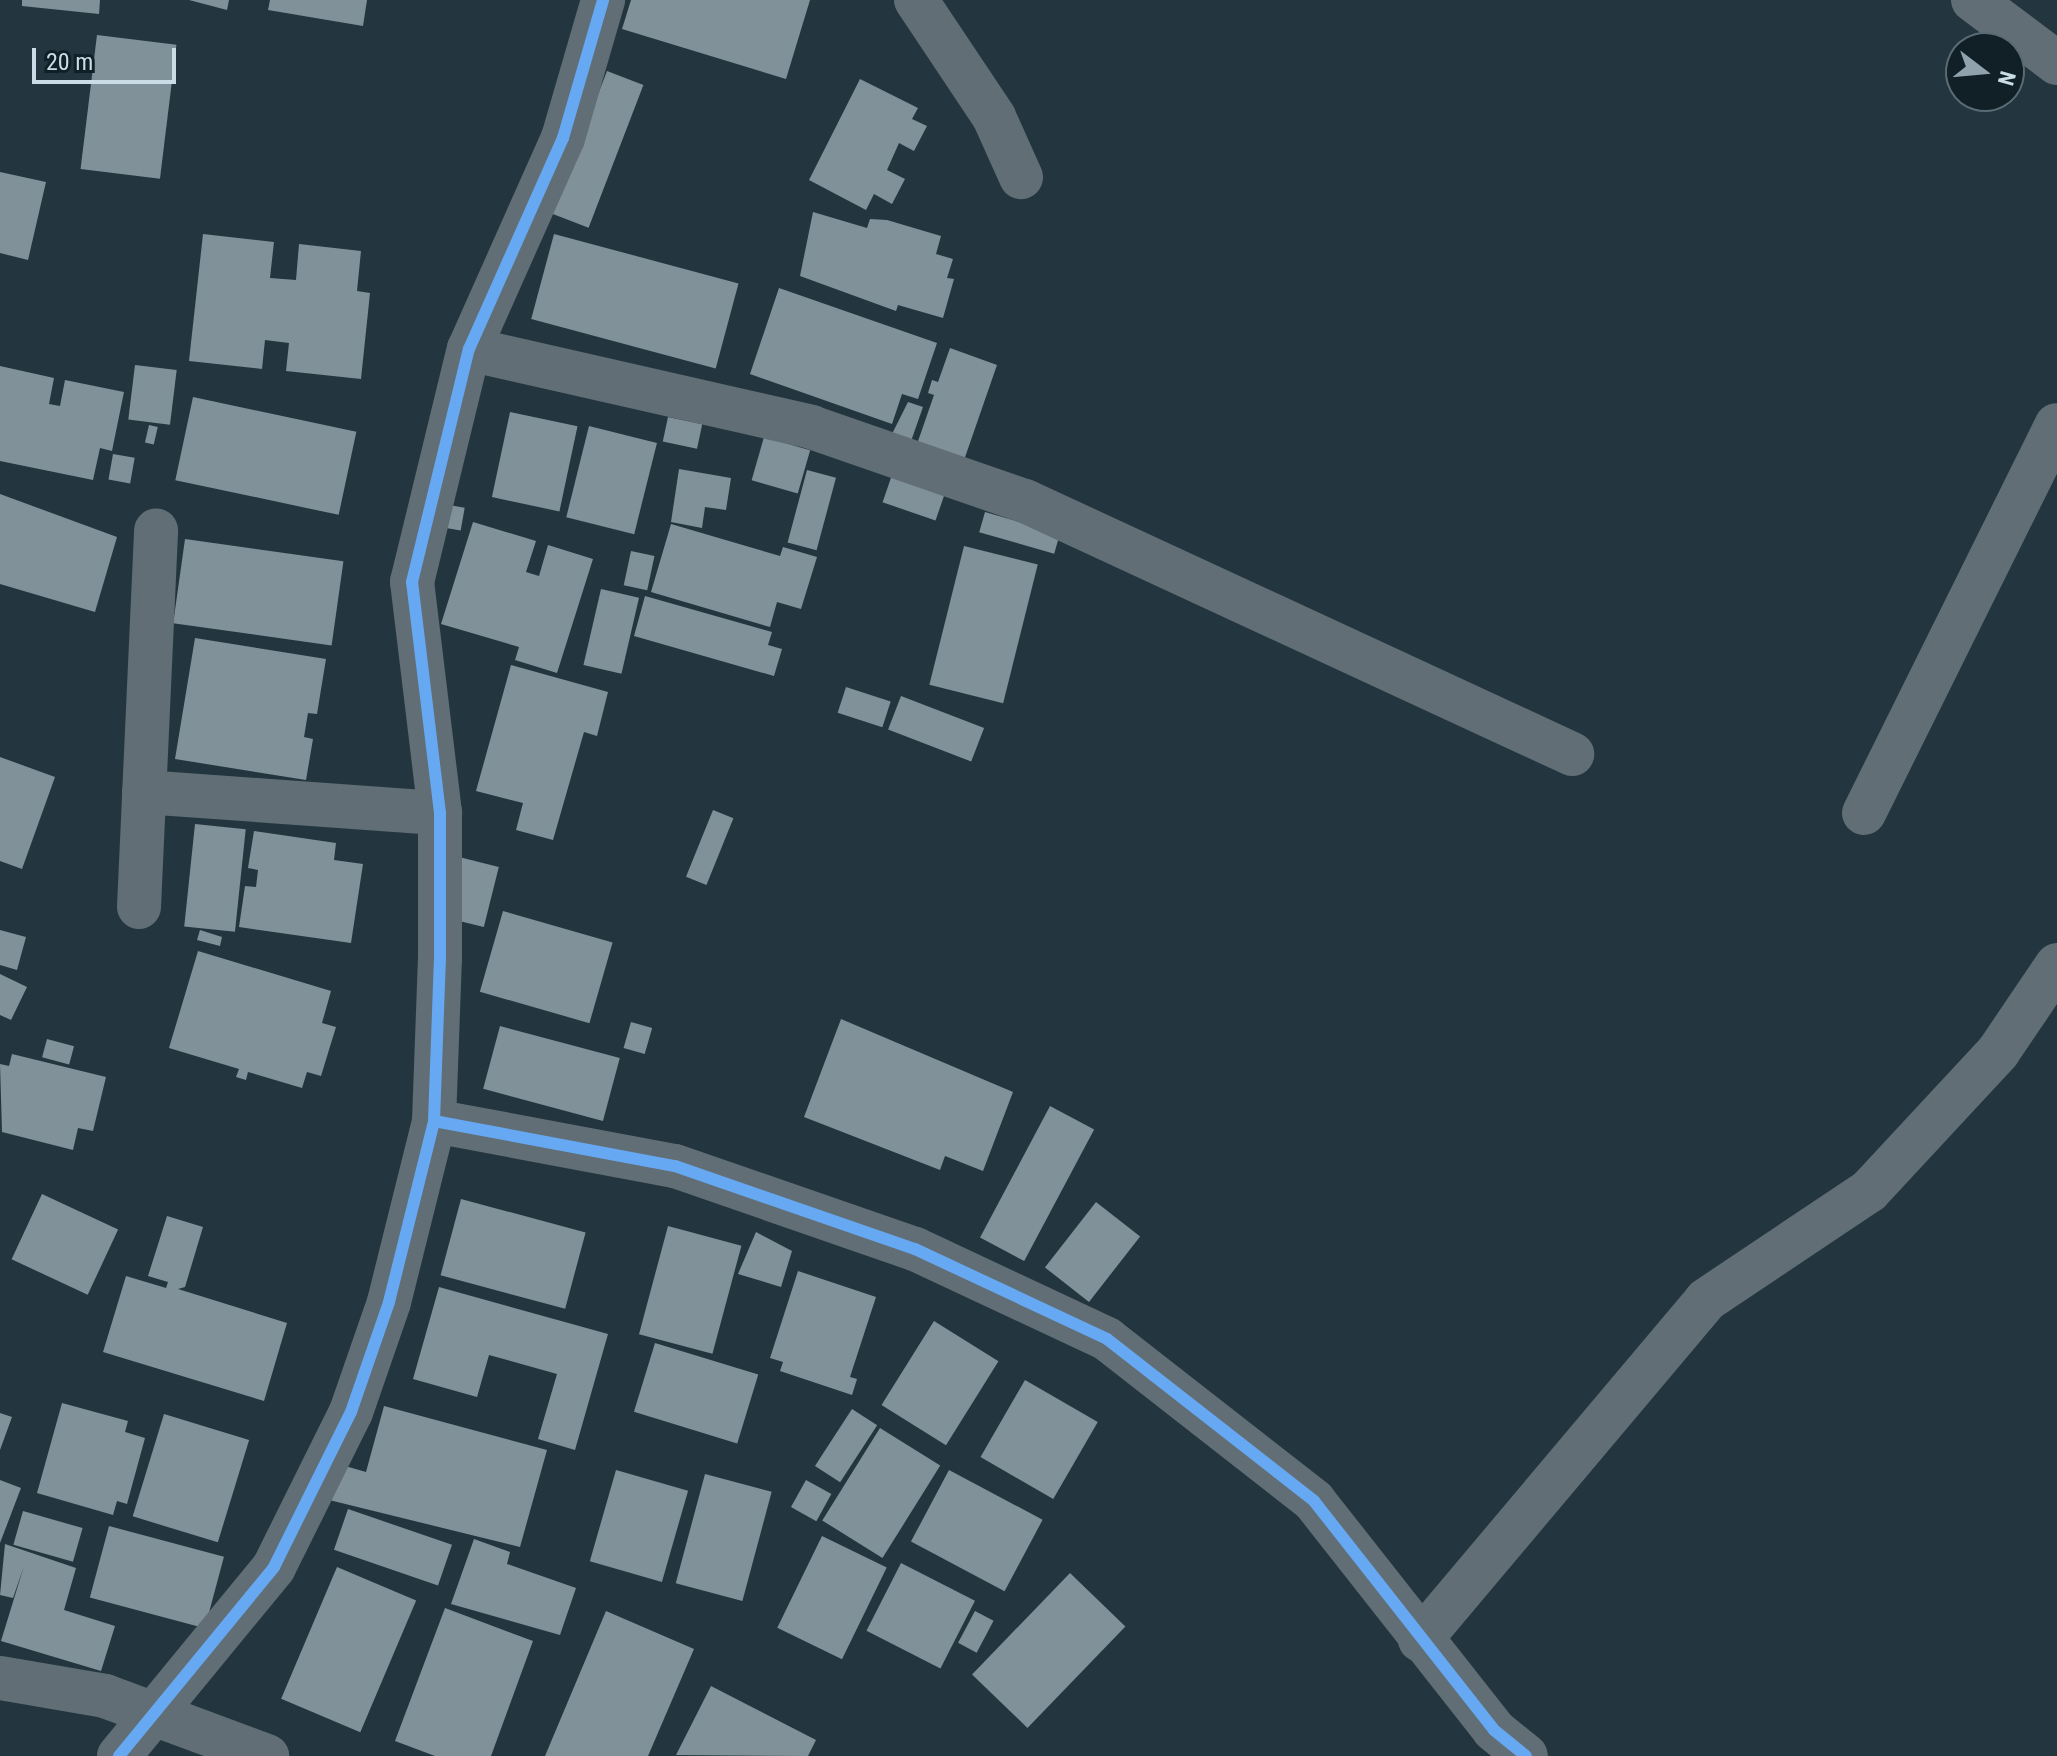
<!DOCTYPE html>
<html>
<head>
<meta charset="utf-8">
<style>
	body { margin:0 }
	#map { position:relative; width:2057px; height:1756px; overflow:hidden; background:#23363f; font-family:"Roboto Condensed",sans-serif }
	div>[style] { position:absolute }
	.building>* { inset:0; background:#819199; transform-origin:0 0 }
	.street>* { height:44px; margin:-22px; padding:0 22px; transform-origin:22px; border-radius:22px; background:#616e75 }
	.cycleway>* { height:12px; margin:-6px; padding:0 6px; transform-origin:6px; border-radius:6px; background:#66a8f1 }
	span { translate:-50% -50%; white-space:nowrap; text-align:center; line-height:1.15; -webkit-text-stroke:8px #111f27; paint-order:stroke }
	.north { position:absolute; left:1945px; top:32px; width:80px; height:80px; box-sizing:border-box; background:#111f27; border:2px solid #5b6b73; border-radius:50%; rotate:106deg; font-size:22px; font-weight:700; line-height:32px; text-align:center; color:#cadde6 }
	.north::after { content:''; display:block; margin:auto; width:28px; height:36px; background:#90a3ac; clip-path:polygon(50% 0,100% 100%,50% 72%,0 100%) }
	.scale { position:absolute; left:32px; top:48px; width:144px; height:36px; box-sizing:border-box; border:4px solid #cadde6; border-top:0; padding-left:10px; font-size:24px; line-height:28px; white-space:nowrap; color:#cadde6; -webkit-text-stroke:6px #111f27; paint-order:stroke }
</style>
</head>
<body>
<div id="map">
	<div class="building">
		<div style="clip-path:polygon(22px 0,100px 0,99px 14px,22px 6px)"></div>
		<div style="clip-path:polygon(189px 0,229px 0,227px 10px)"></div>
		<div style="clip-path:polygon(270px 0,367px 0,363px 26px,268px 10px)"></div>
		<div style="clip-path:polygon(631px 0,810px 0,786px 79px,622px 29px)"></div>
		<div style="left:97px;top:35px;width:80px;height:135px;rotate:7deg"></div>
		<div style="left:607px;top:71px;width:39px;height:153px;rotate:21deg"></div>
		<div style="clip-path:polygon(860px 79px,918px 108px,912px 119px,927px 126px,914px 151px,899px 143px,887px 170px,905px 179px,892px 204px,874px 194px,866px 210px,809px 180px)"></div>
		<div style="clip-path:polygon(0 172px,46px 182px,28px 260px,0 253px)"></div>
		<div style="clip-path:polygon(813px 212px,867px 228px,870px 219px,887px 220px,941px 236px,936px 254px,953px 259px,947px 278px,954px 279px,943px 318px,898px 305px,896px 311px,800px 276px)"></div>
		<div style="clip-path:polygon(203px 234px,274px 242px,270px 278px,296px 280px,299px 244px,361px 251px,357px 291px,370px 293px,361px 379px,286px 371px,289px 343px,265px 340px,262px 369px,189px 361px)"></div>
		<div style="left:554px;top:234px;width:191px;height:88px;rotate:15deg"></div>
		<div style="clip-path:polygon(779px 288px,937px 343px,918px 399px,902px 394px,892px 424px,750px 374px)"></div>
		<div style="clip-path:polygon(950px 348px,997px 365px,963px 463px,916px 447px,934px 395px,928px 393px,932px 380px,938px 382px)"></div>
		<div style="left:135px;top:365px;width:42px;height:55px;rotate:7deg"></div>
		<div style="clip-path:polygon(0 366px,54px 378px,49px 404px,60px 406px,65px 380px,124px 392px,112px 451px,100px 448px,93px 480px,0 461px)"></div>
		<div style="left:193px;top:397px;width:167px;height:85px;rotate:12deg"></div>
		<div style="clip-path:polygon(908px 402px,923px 407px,910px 444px,890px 438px)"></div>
		<div style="left:510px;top:412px;width:69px;height:87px;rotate:12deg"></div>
		<div style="left:668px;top:417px;width:35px;height:25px;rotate:12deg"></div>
		<div style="left:149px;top:425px;width:9px;height:18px;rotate:13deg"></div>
		<div style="left:589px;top:426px;width:70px;height:94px;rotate:14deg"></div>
		<div style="left:764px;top:437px;width:48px;height:45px;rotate:16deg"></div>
		<div style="left:113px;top:454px;width:22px;height:26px;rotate:10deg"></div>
		<div style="clip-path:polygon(679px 469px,731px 478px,726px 510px,705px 507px,702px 528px,671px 522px)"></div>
		<div style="left:807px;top:470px;width:30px;height:75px;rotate:15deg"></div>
		<div style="left:893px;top:472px;width:56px;height:32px;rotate:19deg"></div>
		<div style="clip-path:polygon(0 494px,117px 537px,95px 612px,0 584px)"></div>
		<div style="left:443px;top:504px;width:22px;height:23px;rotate:10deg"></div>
		<div style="left:985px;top:512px;width:78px;height:21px;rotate:16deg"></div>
		<div style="clip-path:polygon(473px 522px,536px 541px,526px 572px,539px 576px,548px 545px,593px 559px,557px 673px,515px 660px,519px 647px,441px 624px)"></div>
		<div style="clip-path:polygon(671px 524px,780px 556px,783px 547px,817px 557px,801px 609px,777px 602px,770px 627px,651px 592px)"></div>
		<div style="left:185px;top:539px;width:160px;height:85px;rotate:8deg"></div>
		<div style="left:964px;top:546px;width:76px;height:143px;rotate:14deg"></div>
		<div style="left:631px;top:551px;width:24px;height:35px;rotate:12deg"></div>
		<div style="left:601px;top:589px;width:39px;height:78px;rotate:13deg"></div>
		<div style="clip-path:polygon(645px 596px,772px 632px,768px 645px,782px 649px,774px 676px,634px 636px)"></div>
		<div style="clip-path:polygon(195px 638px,326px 659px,317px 714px,308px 713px,304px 737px,313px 739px,306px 780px,175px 759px)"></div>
		<div style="clip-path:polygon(511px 665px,608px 692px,597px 736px,584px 732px,553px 840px,516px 830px,523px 803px,476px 791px)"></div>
		<div style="left:846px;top:687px;width:47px;height:27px;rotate:18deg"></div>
		<div style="left:901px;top:696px;width:89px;height:36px;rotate:21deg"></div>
		<div style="clip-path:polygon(0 757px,55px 777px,22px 869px,0 861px)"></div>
		<div style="left:713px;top:810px;width:22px;height:72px;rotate:22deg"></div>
		<div style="left:195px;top:824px;width:51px;height:103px;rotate:6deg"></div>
		<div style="clip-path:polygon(254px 831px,336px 843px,334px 860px,363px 864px,351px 943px,239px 927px,245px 886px,256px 887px,258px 870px,248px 868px)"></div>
		<div style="left:459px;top:857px;width:41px;height:62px;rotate:14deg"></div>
		<div style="left:503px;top:911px;width:114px;height:84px;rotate:16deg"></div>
		<div style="clip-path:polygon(0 930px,26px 937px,17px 970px,0 965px)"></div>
		<div style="clip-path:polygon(200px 930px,222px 937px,220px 946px,197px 940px)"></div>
		<div style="clip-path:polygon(198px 951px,331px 991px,322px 1023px,336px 1027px,321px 1076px,307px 1072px,302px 1088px,248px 1072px,246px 1080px,236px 1077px,239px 1069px,169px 1048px)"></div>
		<div style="clip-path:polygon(0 974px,27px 987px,11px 1020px,0 1015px)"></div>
		<div style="clip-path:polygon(841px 1019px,1013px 1092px,983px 1171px,945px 1156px,940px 1170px,804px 1117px)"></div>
		<div style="left:631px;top:1022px;width:22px;height:27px;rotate:16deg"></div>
		<div style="left:500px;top:1026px;width:124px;height:65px;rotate:15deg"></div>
		<div style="left:47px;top:1039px;width:28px;height:19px;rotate:15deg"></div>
		<div style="clip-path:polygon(12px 1054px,106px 1077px,93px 1131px,78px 1128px,73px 1150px,2px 1132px,0 1064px,9px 1066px)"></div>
		<div style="left:1050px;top:1106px;width:50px;height:149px;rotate:28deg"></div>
		<div style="left:42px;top:1194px;width:84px;height:72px;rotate:25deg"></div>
		<div style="left:461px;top:1199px;width:129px;height:79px;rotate:15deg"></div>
		<div style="left:1096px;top:1202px;width:56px;height:83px;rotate:38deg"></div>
		<div style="clip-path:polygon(167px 1216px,203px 1227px,185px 1287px,178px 1289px,287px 1323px,264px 1401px,103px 1352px,126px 1276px,166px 1288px,168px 1282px,148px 1276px)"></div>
		<div style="left:668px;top:1226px;width:76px;height:112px;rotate:15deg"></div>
		<div style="clip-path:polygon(756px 1232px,792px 1251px,781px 1287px,738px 1274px)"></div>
		<div style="clip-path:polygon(798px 1271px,876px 1297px,850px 1377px,857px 1379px,852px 1395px,780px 1371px,783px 1362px,770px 1358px)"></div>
		<div style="clip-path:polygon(439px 1287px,608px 1334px,575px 1450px,538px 1439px,557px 1374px,489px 1355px,477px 1397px,413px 1379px)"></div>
		<div style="left:934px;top:1321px;width:76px;height:99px;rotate:32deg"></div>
		<div style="left:655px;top:1343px;width:108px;height:72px;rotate:17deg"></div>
		<div style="left:1025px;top:1380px;width:84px;height:89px;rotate:30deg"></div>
		<div style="clip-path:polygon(62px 1403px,128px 1421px,125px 1432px,145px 1438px,127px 1504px,117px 1501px,113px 1515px,37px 1493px)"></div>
		<div style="clip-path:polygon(384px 1406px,547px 1450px,520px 1547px,321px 1498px,331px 1462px,366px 1472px)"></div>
		<div style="left:852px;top:1409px;width:30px;height:68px;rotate:33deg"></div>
		<div style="clip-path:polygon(0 1413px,12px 1417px,0 1450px)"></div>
		<div style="left:164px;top:1414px;width:89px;height:107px;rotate:17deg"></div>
		<div style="left:880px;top:1428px;width:71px;height:109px;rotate:32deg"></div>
		<div style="left:616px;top:1470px;width:75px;height:95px;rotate:16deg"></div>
		<div style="left:949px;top:1470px;width:106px;height:81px;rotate:28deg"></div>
		<div style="left:705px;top:1474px;width:69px;height:113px;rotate:15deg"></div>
		<div style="clip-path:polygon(0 1480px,21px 1488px,0 1543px)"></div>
		<div style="left:806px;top:1480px;width:29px;height:31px;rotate:29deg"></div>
		<div style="left:348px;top:1509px;width:110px;height:43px;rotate:19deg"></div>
		<div style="left:23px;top:1511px;width:62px;height:35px;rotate:16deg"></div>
		<div style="left:109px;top:1526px;width:119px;height:74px;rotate:15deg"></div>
		<div style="left:822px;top:1536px;width:72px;height:102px;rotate:26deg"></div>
		<div style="clip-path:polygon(474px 1539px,510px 1552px,507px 1564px,576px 1588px,560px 1635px,451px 1604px)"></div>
		<div style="clip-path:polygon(5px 1544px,76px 1568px,64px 1610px,115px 1626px,101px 1671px,1px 1641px,24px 1566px,13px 1598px,0 1595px)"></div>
		<div style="left:901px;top:1563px;width:83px;height:76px;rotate:27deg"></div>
		<div style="left:337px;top:1567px;width:86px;height:143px;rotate:23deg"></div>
		<div style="left:1070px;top:1573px;width:77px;height:141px;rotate:44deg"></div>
		<div style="clip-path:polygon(445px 1608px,533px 1641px,491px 1756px,435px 1756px,395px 1741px)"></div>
		<div style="clip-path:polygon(606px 1611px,694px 1649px,648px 1756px,545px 1756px)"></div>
		<div style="left:975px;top:1611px;width:21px;height:36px;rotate:28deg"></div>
		<div style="clip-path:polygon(711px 1686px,816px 1740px,808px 1756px,676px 1755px)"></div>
	</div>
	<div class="street">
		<div style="left:916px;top:0;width:141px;rotate:56.3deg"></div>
		<div style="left:994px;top:117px;width:66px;rotate:65.8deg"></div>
		<div style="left:1973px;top:0;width:105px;rotate:36.9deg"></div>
		<div style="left:469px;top:349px;width:351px;rotate:12.8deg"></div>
		<div style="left:811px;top:427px;width:226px;rotate:19.1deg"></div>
		<div style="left:1025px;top:501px;width:603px;rotate:24.82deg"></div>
		<div style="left:144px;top:792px;width:297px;rotate:4.1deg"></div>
		<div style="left:1864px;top:813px;width:433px;rotate:-63.6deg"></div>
		<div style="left:139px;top:907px;width:377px;rotate:-87.4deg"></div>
		<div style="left:434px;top:1121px;width:245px;rotate:10.6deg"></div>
		<div style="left:675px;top:1166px;width:254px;rotate:19.1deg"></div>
		<div style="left:915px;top:1249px;width:212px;rotate:25.1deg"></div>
		<div style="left:1107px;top:1339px;width:263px;rotate:38deg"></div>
		<div style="left:1314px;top:1501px;width:291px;rotate:51.8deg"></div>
		<div style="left:1494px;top:1730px;width:41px;rotate:39.1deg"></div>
		<div style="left:1420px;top:1640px;width:444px;rotate:-49.9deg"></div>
		<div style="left:1706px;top:1300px;width:196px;rotate:-33.8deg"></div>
		<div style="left:1869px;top:1191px;width:190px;rotate:-47.1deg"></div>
		<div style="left:1998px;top:1052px;width:105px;rotate:-55.9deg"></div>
		<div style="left:0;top:1678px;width:107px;rotate:9.7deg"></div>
		<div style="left:105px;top:1696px;width:173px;rotate:20.3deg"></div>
		<div style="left:119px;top:1756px;width:244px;rotate:-50.6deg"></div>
		<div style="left:274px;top:1567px;width:173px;rotate:-63.6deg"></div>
		<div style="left:351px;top:1412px;width:116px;rotate:-70.9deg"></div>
		<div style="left:389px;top:1302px;width:187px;rotate:-76deg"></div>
		<div style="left:434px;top:1121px;width:162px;rotate:-87.9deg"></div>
		<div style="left:440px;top:959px;width:146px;rotate:-90deg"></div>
		<div style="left:440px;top:813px;width:233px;rotate:-96.9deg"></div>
		<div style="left:412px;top:582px;width:240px;rotate:-76.3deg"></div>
		<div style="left:469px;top:349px;width:231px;rotate:-66deg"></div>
		<div style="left:563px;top:138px;width:144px;rotate:-73.8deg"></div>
	</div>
	<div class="cycleway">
		<div style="left:434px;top:1121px;width:245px;rotate:10.6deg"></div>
		<div style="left:675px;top:1166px;width:254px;rotate:19.1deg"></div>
		<div style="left:915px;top:1249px;width:212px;rotate:25.1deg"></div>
		<div style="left:1107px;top:1339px;width:263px;rotate:38deg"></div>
		<div style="left:1314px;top:1501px;width:291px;rotate:51.8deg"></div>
		<div style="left:1494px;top:1730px;width:41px;rotate:39.1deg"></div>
		<div style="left:119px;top:1756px;width:244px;rotate:-50.6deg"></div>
		<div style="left:274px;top:1567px;width:173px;rotate:-63.6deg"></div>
		<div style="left:351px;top:1412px;width:116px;rotate:-70.9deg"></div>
		<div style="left:389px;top:1302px;width:187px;rotate:-76deg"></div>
		<div style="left:434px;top:1121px;width:162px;rotate:-87.9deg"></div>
		<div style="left:440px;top:959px;width:146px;rotate:-90deg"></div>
		<div style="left:440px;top:813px;width:233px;rotate:-96.9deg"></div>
		<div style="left:412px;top:582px;width:240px;rotate:-76.3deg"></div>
		<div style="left:469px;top:349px;width:231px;rotate:-66deg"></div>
		<div style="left:563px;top:138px;width:144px;rotate:-73.8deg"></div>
	</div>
	<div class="north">N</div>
	<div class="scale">20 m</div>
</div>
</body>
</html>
